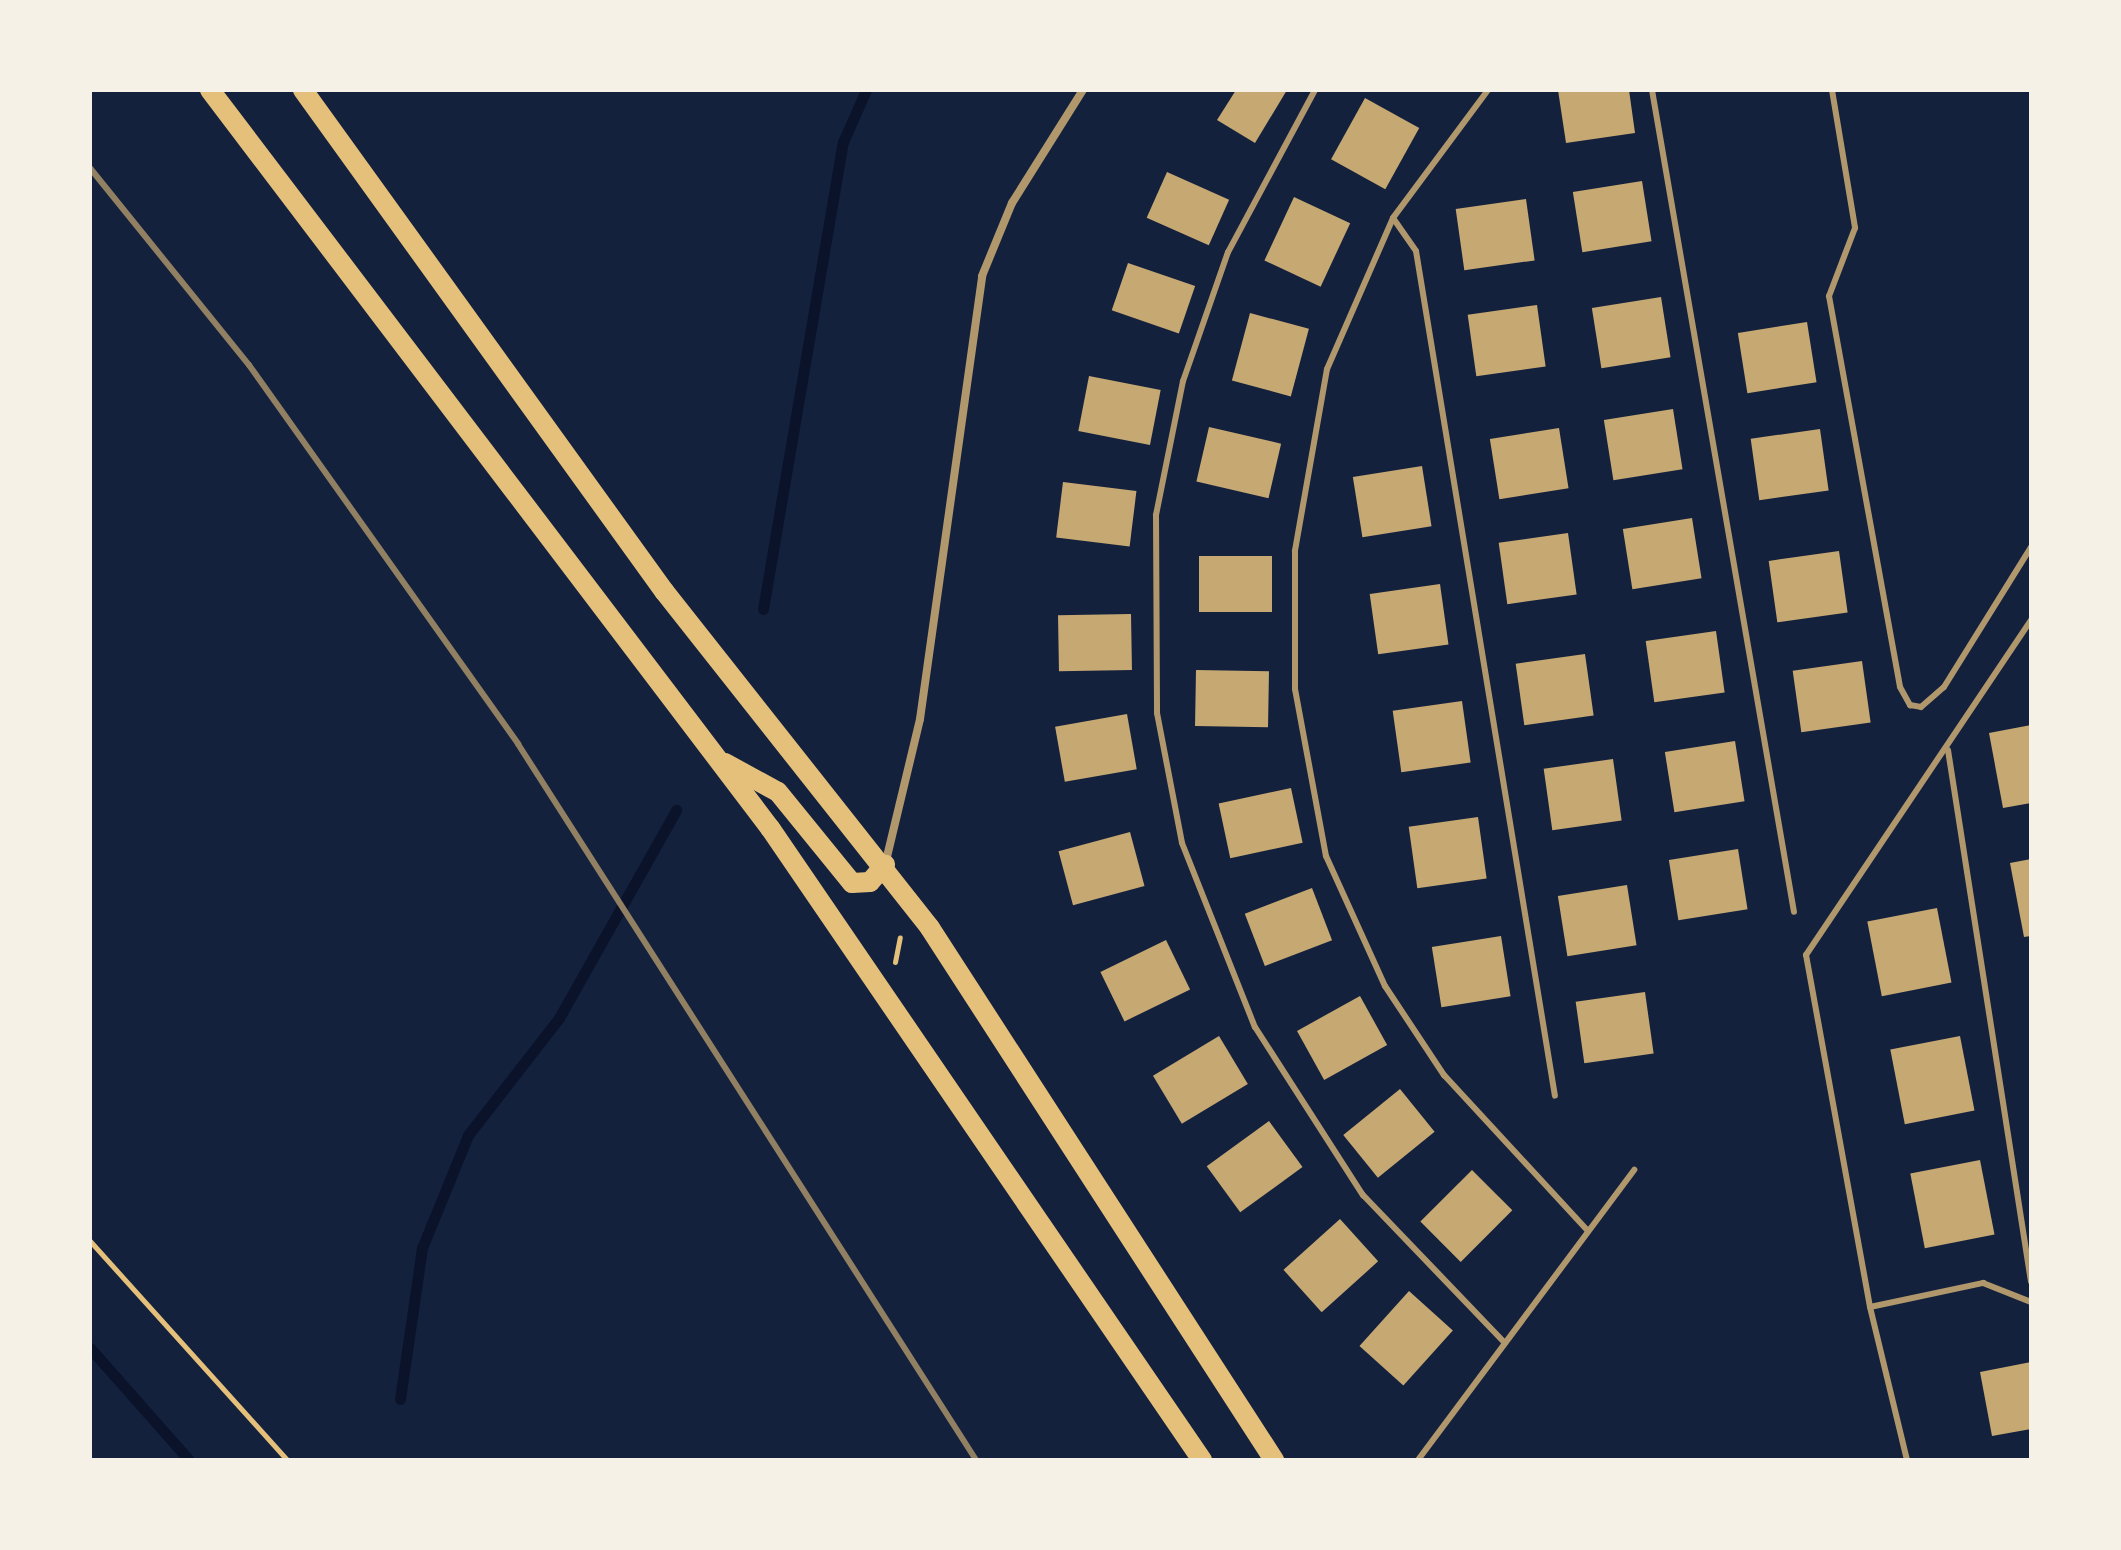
<!DOCTYPE html>
<html>
<head>
<meta charset="utf-8">
<style>
	body { margin:0 }
	#map { position:relative; width:2121px; height:1550px; overflow:hidden; background:#14213d; font-family:"Space Grotesk",sans-serif }
	div>[style] { position:absolute }
	.stream>* { height:11px; margin:-5.5px; padding:0 5.5px; transform-origin:5.5px; border-radius:5.5px; background:#0b132b }
	.building>* { inset:0; background:#c6a872; transform-origin:0 0 }
	.path>* { height:5px; margin:-2.5px; padding:0 2.5px; transform-origin:2.5px; border-radius:2.5px; background:#e5c07b }
	.service>* { height:6px; margin:-3px; padding:0 3px; transform-origin:3px; border-radius:3px; background:#b1986c }
	.minor>* { height:8px; margin:-4px; padding:0 4px; transform-origin:4px; border-radius:4px; background:#b1986c }
	.primary>* { height:20px; margin:-10px; padding:0 10px; transform-origin:10px; border-radius:10px; background:#e5c07b }
	.rail>* { height:6px; margin:-3px; padding:0 3px; transform-origin:3px; border-radius:3px; background:#918062 }
	span { translate:-50% -50%; white-space:nowrap; text-align:center; line-height:1.15; -webkit-text-stroke:6px #f6f1e7; paint-order:stroke }
	.frame { position:absolute; inset:0; border:92px solid #f6f1e7; pointer-events:none }
</style>
</head>
<body>
<div id="map">
	<div class="stream">
		<div style="left:763px;top:609px;width:474px;rotate:-80.3deg"></div>
		<div style="left:843px;top:142px;width:57px;rotate:-66.1deg"></div>
		<div style="left:90px;top:1348px;width:149px;rotate:48.5deg"></div>
		<div style="left:400px;top:1399px;width:153px;rotate:-81.7deg"></div>
		<div style="left:422px;top:1248px;width:122px;rotate:-67.8deg"></div>
		<div style="left:468px;top:1135px;width:148px;rotate:-52.1deg"></div>
		<div style="left:559px;top:1018px;width:239px;rotate:-60.6deg"></div>
	</div>
	<div class="building">
		<div style="clip-path:polygon(1236px 90px,1287px 90px,1255px 143px,1217px 120px)"></div>
		<div style="clip-path:polygon(1558px 90px,1629px 90px,1635px 133px,1566px 143px)"></div>
		<div style="left:1365px;top:98px;width:62px;height:70px;rotate:29deg"></div>
		<div style="left:1167px;top:172px;width:68px;height:50px;rotate:24deg"></div>
		<div style="left:1642px;top:181px;width:61px;height:70px;rotate:81deg"></div>
		<div style="left:1294px;top:197px;width:62px;height:70px;rotate:25deg"></div>
		<div style="left:1526px;top:199px;width:62px;height:71px;rotate:82deg"></div>
		<div style="left:1128px;top:263px;width:71px;height:50px;rotate:19deg"></div>
		<div style="left:1661px;top:297px;width:61px;height:70px;rotate:81deg"></div>
		<div style="left:1537px;top:305px;width:62px;height:70px;rotate:82deg"></div>
		<div style="left:1250px;top:313px;width:61px;height:70px;rotate:15deg"></div>
		<div style="left:1807px;top:322px;width:61px;height:70px;rotate:81deg"></div>
		<div style="left:1089px;top:376px;width:73px;height:56px;rotate:11deg"></div>
		<div style="left:1673px;top:409px;width:61px;height:70px;rotate:81deg"></div>
		<div style="left:1209px;top:427px;width:74px;height:56px;rotate:13deg"></div>
		<div style="left:1559px;top:428px;width:61px;height:70px;rotate:81deg"></div>
		<div style="left:1820px;top:429px;width:62px;height:70px;rotate:82deg"></div>
		<div style="left:1422px;top:466px;width:61px;height:70px;rotate:81deg"></div>
		<div style="left:1063px;top:482px;width:74px;height:56px;rotate:7deg"></div>
		<div style="left:1692px;top:518px;width:61px;height:70px;rotate:81deg"></div>
		<div style="left:1568px;top:533px;width:62px;height:70px;rotate:82deg"></div>
		<div style="left:1839px;top:551px;width:62px;height:71px;rotate:82deg"></div>
		<div style="left:1199px;top:556px;width:73px;height:56px"></div>
		<div style="left:1440px;top:584px;width:61px;height:71px;rotate:82deg"></div>
		<div style="left:1131px;top:614px;width:56px;height:73px;rotate:89deg"></div>
		<div style="left:1716px;top:631px;width:62px;height:71px;rotate:82deg"></div>
		<div style="left:1585px;top:654px;width:62px;height:70px;rotate:82deg"></div>
		<div style="left:1862px;top:661px;width:62px;height:70px;rotate:82deg"></div>
		<div style="left:1196px;top:670px;width:73px;height:56px;rotate:1deg"></div>
		<div style="left:1462px;top:701px;width:62px;height:70px;rotate:82deg"></div>
		<div style="left:1127px;top:714px;width:56px;height:73px;rotate:80deg"></div>
		<div style="clip-path:polygon(2031px 725px,2031px 803px,2003px 808px,1989px 733px)"></div>
		<div style="left:1735px;top:741px;width:61px;height:71px;rotate:81deg"></div>
		<div style="left:1613px;top:759px;width:62px;height:70px;rotate:82deg"></div>
		<div style="left:1291px;top:788px;width:56px;height:74px;rotate:78deg"></div>
		<div style="left:1478px;top:817px;width:62px;height:70px;rotate:82deg"></div>
		<div style="left:1130px;top:832px;width:56px;height:74px;rotate:75deg"></div>
		<div style="left:1738px;top:849px;width:61px;height:70px;rotate:81deg"></div>
		<div style="clip-path:polygon(2031px 859px,2031px 936px,2024px 937px,2010px 863px)"></div>
		<div style="left:1627px;top:885px;width:61px;height:70px;rotate:81deg"></div>
		<div style="left:1312px;top:888px;width:56px;height:72px;rotate:69deg"></div>
		<div style="left:1937px;top:908px;width:76px;height:71px;rotate:79deg"></div>
		<div style="left:1501px;top:936px;width:61px;height:70px;rotate:81deg"></div>
		<div style="left:1166px;top:940px;width:55px;height:73px;rotate:64deg"></div>
		<div style="left:1645px;top:992px;width:62px;height:70px;rotate:82deg"></div>
		<div style="left:1360px;top:996px;width:56px;height:72px;rotate:61deg"></div>
		<div style="left:1219px;top:1036px;width:56px;height:77px;rotate:59deg"></div>
		<div style="left:1960px;top:1036px;width:76px;height:71px;rotate:79deg"></div>
		<div style="left:1400px;top:1089px;width:55px;height:73px;rotate:51deg"></div>
		<div style="left:1269px;top:1121px;width:57px;height:77px;rotate:54deg"></div>
		<div style="left:1980px;top:1160px;width:76px;height:71px;rotate:79deg"></div>
		<div style="left:1472px;top:1170px;width:57px;height:73px;rotate:45deg"></div>
		<div style="left:1340px;top:1219px;width:57px;height:76px;rotate:48deg"></div>
		<div style="left:1409px;top:1291px;width:59px;height:74px;rotate:42deg"></div>
		<div style="clip-path:polygon(2031px 1362px,2031px 1429px,1992px 1436px,1980px 1372px)"></div>
	</div>
	<div class="path">
		<div style="left:895px;top:962px;width:25px;rotate:-79deg"></div>
		<div style="left:90px;top:1241px;width:295px;rotate:48deg"></div>
	</div>
	<div class="service">
		<div style="left:1315px;top:90px;width:184px;rotate:118.2deg"></div>
		<div style="left:1228px;top:252px;width:137px;rotate:109.2deg"></div>
		<div style="left:1183px;top:381px;width:137px;rotate:101.4deg"></div>
		<div style="left:1156px;top:515px;width:198px;rotate:89.7deg"></div>
		<div style="left:1157px;top:713px;width:132px;rotate:79.1deg"></div>
		<div style="left:1182px;top:843px;width:198px;rotate:68.4deg"></div>
		<div style="left:1255px;top:1027px;width:200px;rotate:57.3deg"></div>
		<div style="left:1363px;top:1195px;width:205px;rotate:46.2deg"></div>
		<div style="left:1488px;top:90px;width:159px;rotate:126.6deg"></div>
		<div style="left:1393px;top:218px;width:165px;rotate:113.6deg"></div>
		<div style="left:1327px;top:369px;width:185px;rotate:100deg"></div>
		<div style="left:1295px;top:551px;width:138px;rotate:90deg"></div>
		<div style="left:1295px;top:689px;width:170px;rotate:79.5deg"></div>
		<div style="left:1326px;top:856px;width:143px;rotate:65.6deg"></div>
		<div style="left:1385px;top:986px;width:107px;rotate:56.5deg"></div>
		<div style="left:1444px;top:1075px;width:212px;rotate:47.3deg"></div>
		<div style="left:1652px;top:90px;width:834px;rotate:80.2deg"></div>
		<div style="left:1832px;top:90px;width:140px;rotate:80.5deg"></div>
		<div style="left:1855px;top:228px;width:73px;rotate:110.9deg"></div>
		<div style="left:1829px;top:296px;width:397px;rotate:79.7deg"></div>
		<div style="left:1900px;top:687px;width:21px;rotate:61deg"></div>
		<div style="left:1910px;top:705px;width:11px;rotate:10deg"></div>
		<div style="left:1921px;top:707px;width:30px;rotate:-41deg"></div>
		<div style="left:1944px;top:687px;width:165px;rotate:-58.1deg"></div>
		<div style="left:1393px;top:218px;width:40px;rotate:55.1deg"></div>
		<div style="left:1416px;top:251px;width:856px;rotate:80.66deg"></div>
		<div style="left:1948px;top:750px;width:538px;rotate:81.13deg"></div>
		<div style="left:1870px;top:1307px;width:116px;rotate:-12deg"></div>
		<div style="left:1983px;top:1283px;width:52px;rotate:21.6deg"></div>
		<div style="left:1418px;top:1460px;width:362px;rotate:-53.3deg"></div>
		<div style="left:1907px;top:1460px;width:157px;rotate:-103.6deg"></div>
		<div style="left:1870px;top:1307px;width:358px;rotate:-100.3deg"></div>
		<div style="left:1806px;top:955px;width:404px;rotate:-56.1deg"></div>
	</div>
	<div class="minor">
		<div style="left:885px;top:865px;width:150px;rotate:-76.5deg"></div>
		<div style="left:920px;top:719px;width:447px;rotate:-82deg"></div>
		<div style="left:982px;top:276px;width:79px;rotate:-67.7deg"></div>
		<div style="left:1012px;top:203px;width:133px;rotate:-57.9deg"></div>
	</div>
	<div class="primary">
		<div style="left:210px;top:90px;width:926px;rotate:52.81deg"></div>
		<div style="left:770px;top:828px;width:766px;rotate:55.65deg"></div>
		<div style="left:303px;top:90px;width:618px;rotate:54.23deg"></div>
		<div style="left:664px;top:591px;width:429px;rotate:51.7deg"></div>
		<div style="left:930px;top:928px;width:634px;rotate:57.11deg"></div>
		<div style="left:725px;top:763px;width:60px;rotate:28.7deg"></div>
		<div style="left:778px;top:792px;width:117px;rotate:50.9deg"></div>
		<div style="left:852px;top:883px;width:18px;rotate:-3deg"></div>
		<div style="left:870px;top:882px;width:23px;rotate:-49deg"></div>
	</div>
	<div class="rail">
		<div style="left:90px;top:168px;width:253px;rotate:51.1deg"></div>
		<div style="left:249px;top:365px;width:465px;rotate:54.6deg"></div>
		<div style="left:518px;top:744px;width:850px;rotate:57.39deg"></div>
	</div>
	<div class="frame"></div>
</div>
</body>
</html>
